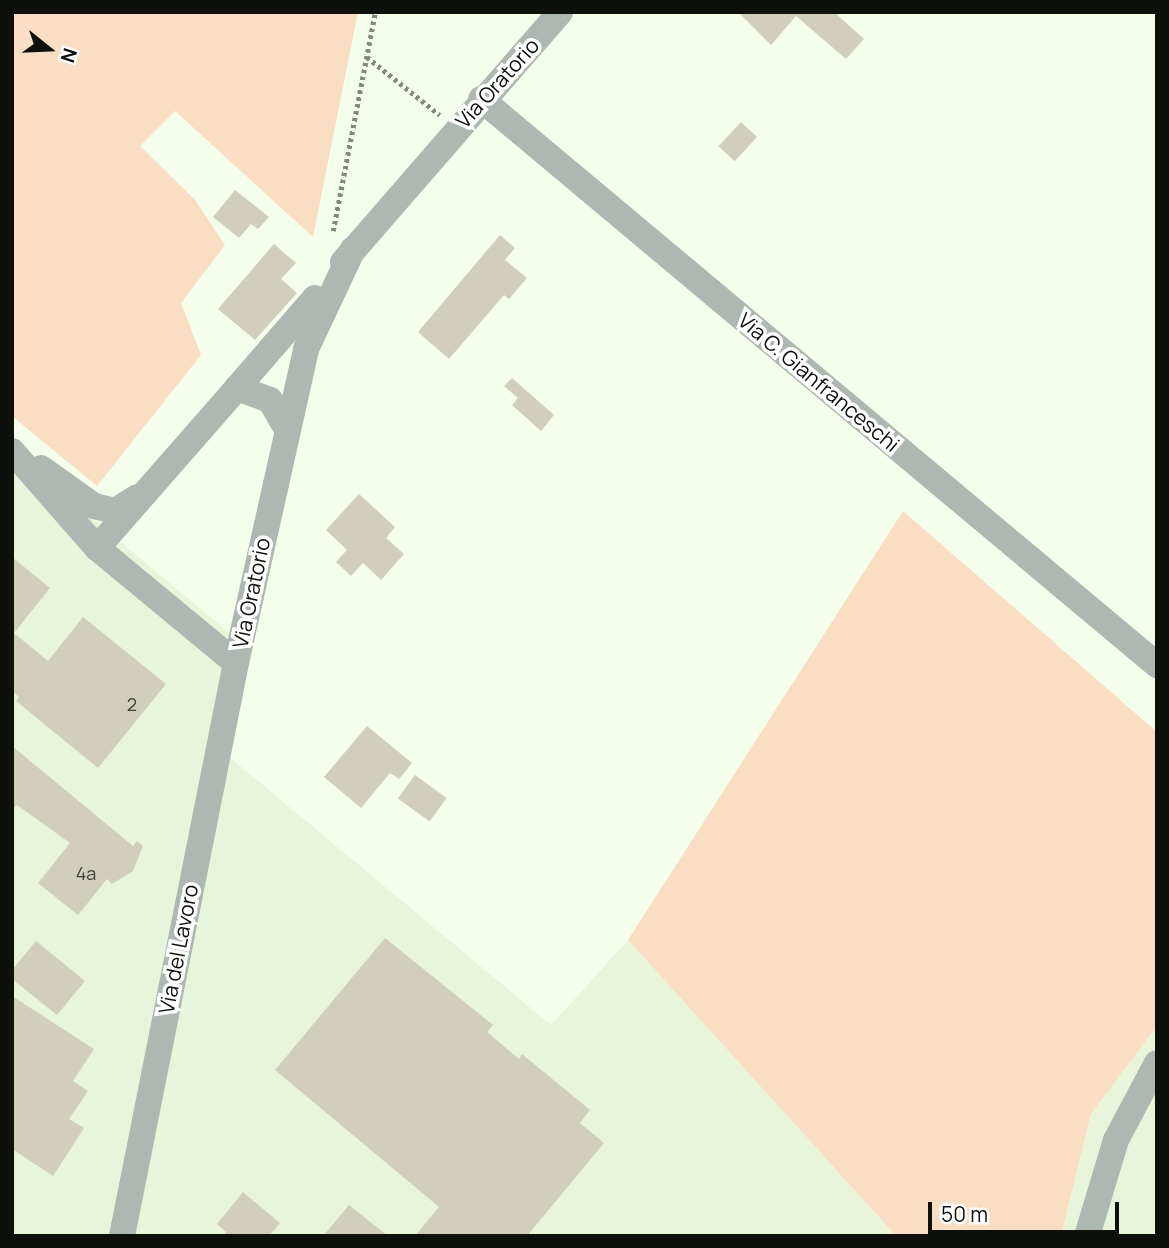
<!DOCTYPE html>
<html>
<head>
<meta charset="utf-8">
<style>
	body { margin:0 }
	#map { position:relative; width:1169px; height:1248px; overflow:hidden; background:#f5fdeb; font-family:Manrope,sans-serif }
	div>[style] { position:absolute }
	.built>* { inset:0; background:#e9f5db }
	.green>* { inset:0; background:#f9dec3 }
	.building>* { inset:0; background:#d2cebc; transform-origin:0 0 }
	.path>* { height:4.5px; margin-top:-2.25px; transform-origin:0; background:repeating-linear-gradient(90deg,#83897d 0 3.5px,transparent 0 7px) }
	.minor>* { height:26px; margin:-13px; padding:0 13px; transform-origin:13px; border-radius:13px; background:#afb7b2 }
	span { translate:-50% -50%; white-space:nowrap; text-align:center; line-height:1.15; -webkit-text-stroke:7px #fff; paint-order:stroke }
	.number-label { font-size:18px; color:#3f4037 }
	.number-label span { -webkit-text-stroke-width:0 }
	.street-label { font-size:21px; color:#0e110b }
	.frame { position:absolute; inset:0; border:14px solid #0e110b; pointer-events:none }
	.north { position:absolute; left:14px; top:14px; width:70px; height:70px; -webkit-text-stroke:5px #fff; paint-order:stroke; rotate:108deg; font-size:19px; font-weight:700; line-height:28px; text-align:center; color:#0e110b }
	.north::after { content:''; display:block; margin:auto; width:24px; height:32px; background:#0e110b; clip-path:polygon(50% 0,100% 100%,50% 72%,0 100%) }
	.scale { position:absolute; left:928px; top:1202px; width:191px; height:32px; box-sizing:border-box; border:4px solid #0e110b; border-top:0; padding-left:9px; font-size:21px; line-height:24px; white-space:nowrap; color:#0e110b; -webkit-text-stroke:5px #fff; paint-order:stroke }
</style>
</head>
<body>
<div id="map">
	<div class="built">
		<div style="clip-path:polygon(12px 451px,245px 646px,221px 750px,551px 1025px,628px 940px,896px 1236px,12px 1236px)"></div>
		<div style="clip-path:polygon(1157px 1026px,1157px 1236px,1061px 1236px,1091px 1114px)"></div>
	</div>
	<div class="green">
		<div style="clip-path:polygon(12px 12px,358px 12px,313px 237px,175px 111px,140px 146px,195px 200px,225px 245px,181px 303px,201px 355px,97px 486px,12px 416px)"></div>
		<div style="clip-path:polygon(903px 511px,1157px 732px,1157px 1026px,1091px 1114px,1061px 1236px,896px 1236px,628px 940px)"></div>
	</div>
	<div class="building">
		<div style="clip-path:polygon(738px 12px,834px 12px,864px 39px,846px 59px,796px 16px,771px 45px)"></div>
		<div style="left:741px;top:122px;width:22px;height:33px;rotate:43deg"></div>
		<div style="clip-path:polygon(235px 190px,269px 217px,258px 229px,251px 224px,239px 238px,213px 217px)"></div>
		<div style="clip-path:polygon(500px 235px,515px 248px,505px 260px,527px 278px,509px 299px,504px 295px,449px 359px,418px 332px)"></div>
		<div style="clip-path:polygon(274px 244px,296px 263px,281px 279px,297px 293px,255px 340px,218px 309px)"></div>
		<div style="clip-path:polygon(512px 378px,554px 415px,541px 431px,512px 405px,518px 398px,504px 386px)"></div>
		<div style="clip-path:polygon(359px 494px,395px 527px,386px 538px,404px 554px,381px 580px,363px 563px,351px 576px,336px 562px,347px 550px,326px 530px)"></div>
		<div style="clip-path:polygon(12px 557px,50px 588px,14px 633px,48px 661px,83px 617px,166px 684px,98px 768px,16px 701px,19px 697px,12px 691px)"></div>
		<div style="clip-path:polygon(367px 726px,412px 763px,399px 779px,390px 773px,361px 808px,324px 777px)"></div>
		<div style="clip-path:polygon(12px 746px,133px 846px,137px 841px,143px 846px,133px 871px,112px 884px,107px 879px,78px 915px,38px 883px,70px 843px,17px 805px,12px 810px)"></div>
		<div style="left:415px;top:775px;width:39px;height:29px;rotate:36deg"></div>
		<div style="clip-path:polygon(385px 938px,493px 1025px,487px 1032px,519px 1059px,522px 1054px,590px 1110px,580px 1123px,604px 1143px,527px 1236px,415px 1236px,439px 1207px,275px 1070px)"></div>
		<div style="clip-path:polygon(36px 941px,85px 981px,57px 1015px,12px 979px,12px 970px)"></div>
		<div style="clip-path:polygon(12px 996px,94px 1049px,73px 1081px,88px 1091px,69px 1119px,84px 1128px,53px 1176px,12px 1149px)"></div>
		<div style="clip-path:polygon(243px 1192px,280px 1223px,269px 1236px,223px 1236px,226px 1232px,217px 1224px)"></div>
		<div style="clip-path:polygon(349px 1205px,388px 1236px,323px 1236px)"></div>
	</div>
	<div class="path">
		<div style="left:367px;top:57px;width:93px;rotate:38.5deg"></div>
		<div style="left:333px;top:231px;width:223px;rotate:-79.1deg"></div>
	</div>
	<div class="minor">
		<div style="left:481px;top:99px;width:882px;rotate:39.94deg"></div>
		<div style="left:343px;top:262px;width:331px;rotate:-49deg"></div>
		<div style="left:237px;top:388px;width:119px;rotate:-49.1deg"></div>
		<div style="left:12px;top:451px;width:129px;rotate:48.8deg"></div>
		<div style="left:97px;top:548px;width:180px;rotate:39.6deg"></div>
		<div style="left:41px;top:468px;width:65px;rotate:35.6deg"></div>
		<div style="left:94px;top:506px;width:22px;rotate:13deg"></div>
		<div style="left:115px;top:511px;width:26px;rotate:-32deg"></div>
		<div style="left:97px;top:548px;width:213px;rotate:-48.8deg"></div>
		<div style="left:237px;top:388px;width:35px;rotate:20deg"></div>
		<div style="left:270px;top:400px;width:34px;rotate:60deg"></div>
		<div style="left:122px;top:1236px;width:584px;rotate:-78.75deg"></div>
		<div style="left:236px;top:663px;width:322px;rotate:-77.4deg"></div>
		<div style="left:306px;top:349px;width:110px;rotate:-64.8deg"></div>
		<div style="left:1087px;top:1236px;width:100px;rotate:-73.2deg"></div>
		<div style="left:1116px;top:1140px;width:87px;rotate:-62deg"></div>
	</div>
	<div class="number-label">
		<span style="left:132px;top:704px">2</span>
		<span style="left:86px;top:873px">4a</span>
	</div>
	<div class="street-label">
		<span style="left:497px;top:83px;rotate:-48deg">Via Oratorio</span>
		<span style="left:819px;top:382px;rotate:40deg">Via C. Gianfranceschi</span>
		<span style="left:251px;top:593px;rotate:-78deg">Via Oratorio</span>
		<span style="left:178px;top:949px;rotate:-79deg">Via del Lavoro</span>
	</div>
	<div class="frame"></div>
	<div class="north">N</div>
	<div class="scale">50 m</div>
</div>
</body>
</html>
